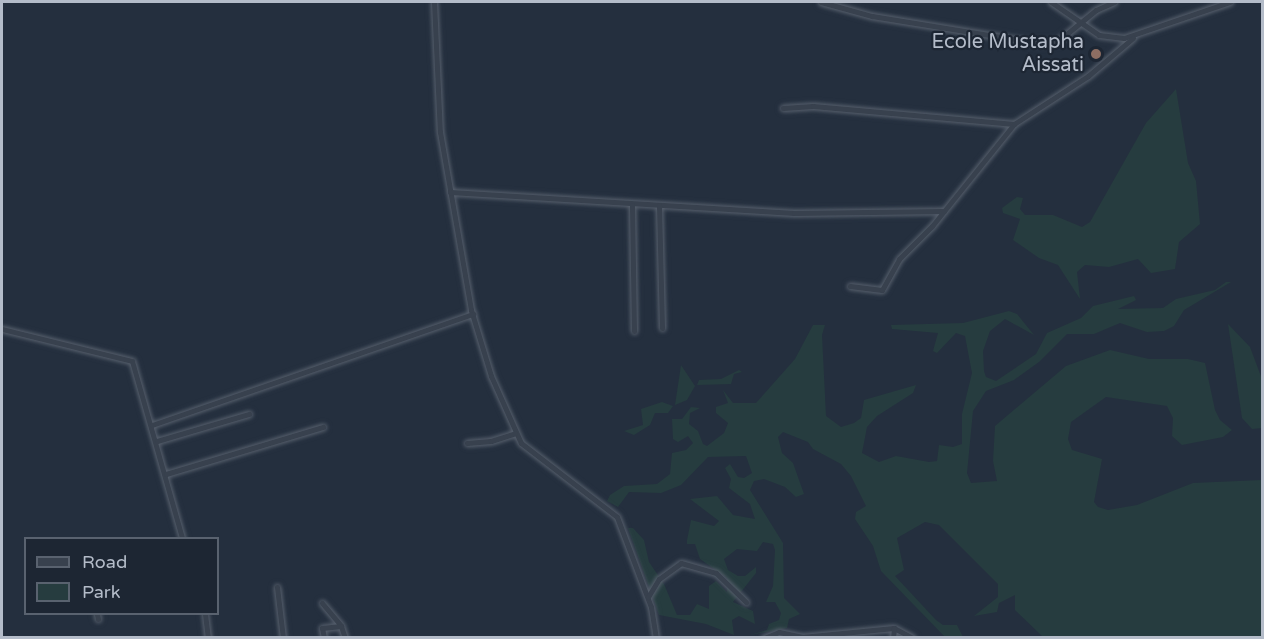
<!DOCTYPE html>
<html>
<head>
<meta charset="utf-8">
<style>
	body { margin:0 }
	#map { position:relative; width:1264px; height:639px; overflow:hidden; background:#242f3e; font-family:"Varela Round",sans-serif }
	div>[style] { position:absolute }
	.green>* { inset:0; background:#263c3f }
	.roads { filter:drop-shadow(0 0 2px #565f6c) drop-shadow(0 0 2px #565f6c) }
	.minor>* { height:5px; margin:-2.5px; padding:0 2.5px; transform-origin:2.5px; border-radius:2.5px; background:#38414e }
	.dots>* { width:16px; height:16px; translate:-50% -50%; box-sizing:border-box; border:3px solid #1d2633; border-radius:50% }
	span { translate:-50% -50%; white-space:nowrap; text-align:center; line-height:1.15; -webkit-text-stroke:4.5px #1d2633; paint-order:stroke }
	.poi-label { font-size:20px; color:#b4bcc9 }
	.right { translate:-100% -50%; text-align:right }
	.frame { position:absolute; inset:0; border:3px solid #b4bcc9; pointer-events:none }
	.legend { position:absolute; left:24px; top:537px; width:195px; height:78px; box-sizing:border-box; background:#1d2633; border:2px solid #59626f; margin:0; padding:8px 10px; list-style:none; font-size:18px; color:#b4bcc9 }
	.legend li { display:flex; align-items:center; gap:12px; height:30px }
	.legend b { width:30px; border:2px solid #59626f }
</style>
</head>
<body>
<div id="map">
	<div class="green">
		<div style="clip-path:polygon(1176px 89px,1188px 163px,1196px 181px,1200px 224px,1179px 242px,1175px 269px,1151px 273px,1138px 259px,1109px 267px,1085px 265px,1077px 272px,1080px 299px,1058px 265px,1039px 258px,1013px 240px,1020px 219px,1003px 213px,1002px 208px,1017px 197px,1023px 198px,1020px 209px,1025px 215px,1053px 215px,1082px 227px,1090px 222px,1146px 123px)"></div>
		<div style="clip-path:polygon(1226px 282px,1231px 282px,1184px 310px,1174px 326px,1164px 331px,1147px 332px,1120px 323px,1094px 334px,1067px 334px,1039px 362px,1014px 380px,986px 391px,973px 411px,967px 473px,971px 483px,997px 481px,993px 461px,995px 426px,1066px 366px,1110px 350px,1149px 359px,1188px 359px,1205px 363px,1215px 410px,1220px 420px,1232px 430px,1223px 437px,1182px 445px,1172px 436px,1173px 418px,1167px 406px,1106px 397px,1071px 422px,1068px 439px,1072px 450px,1102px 459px,1094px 502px,1098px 507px,1108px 510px,1137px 505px,1193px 483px,1262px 480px,1262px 637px,1043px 637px,1015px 610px,1015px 595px,999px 603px,997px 612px,974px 616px,998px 597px,998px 584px,939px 525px,925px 522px,897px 538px,904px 570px,895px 576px,936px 620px,943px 625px,957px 625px,963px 637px,945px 637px,881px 571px,873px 546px,855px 519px,856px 512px,866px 506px,851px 476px,841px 464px,813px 449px,808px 442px,783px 432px,778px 437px,782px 453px,793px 463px,804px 494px,796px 497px,785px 487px,764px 479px,754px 481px,750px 490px,783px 543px,784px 598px,800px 614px,789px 619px,787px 628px,750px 635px,767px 630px,769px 624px,779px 620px,781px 613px,775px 602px,766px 602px,773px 586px,775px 550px,773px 544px,763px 542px,757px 551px,737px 549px,724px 559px,728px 570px,738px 576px,745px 576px,756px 567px,756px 573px,733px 602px,753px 611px,755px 624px,739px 616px,732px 620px,734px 635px,706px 624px,659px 615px,628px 528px,633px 528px,644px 540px,649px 562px,664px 584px,677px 615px,690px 615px,697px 604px,709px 609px,709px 586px,716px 581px,727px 592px,727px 578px,700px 559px,695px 544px,687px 544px,687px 540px,691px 520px,714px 526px,719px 521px,690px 499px,717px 496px,733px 515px,755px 519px,750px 504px,729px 488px,731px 479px,725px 468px,730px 464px,738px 477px,744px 478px,752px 473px,746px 456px,708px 457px,681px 485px,661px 493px,629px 492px,618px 507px,607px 501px,610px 495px,624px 486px,657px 484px,670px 474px,672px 453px,686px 450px,693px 443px,688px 436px,678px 442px,673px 439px,672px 419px,682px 419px,691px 407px,700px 408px,690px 413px,689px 424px,698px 431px,703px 444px,707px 446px,724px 433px,728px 423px,716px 413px,716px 407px,728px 403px,723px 390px,733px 403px,756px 403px,795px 359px,813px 325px,825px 325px,822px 335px,826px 416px,841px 427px,854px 423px,861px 418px,864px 400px,916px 385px,913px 393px,877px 416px,867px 427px,862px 453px,879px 462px,896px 456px,929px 462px,937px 461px,939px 445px,953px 447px,962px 444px,962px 414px,972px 373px,965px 336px,956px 333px,937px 353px,933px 351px,938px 333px,892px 329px,891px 325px,963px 323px,1009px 311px,1017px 314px,1034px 335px,1005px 319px,990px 331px,983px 351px,984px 371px,986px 377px,996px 381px,1036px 354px,1047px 333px,1081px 318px,1093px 306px,1134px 296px,1136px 300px,1118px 309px,1163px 308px,1176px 299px,1215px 290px)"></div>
		<div style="clip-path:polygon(1228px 324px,1250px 347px,1262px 379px,1262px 428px,1252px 429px,1242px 418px)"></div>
		<div style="clip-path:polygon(681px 365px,695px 386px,687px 400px,675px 405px)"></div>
		<div style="clip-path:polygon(739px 370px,742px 372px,734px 374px,731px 384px,697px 385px,699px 380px,721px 379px)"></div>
		<div style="clip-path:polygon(662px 402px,673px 406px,668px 413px,655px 413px,650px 425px,634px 435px,624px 431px,643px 425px,641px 409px)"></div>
	</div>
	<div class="roads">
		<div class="minor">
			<div style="left:434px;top:2px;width:130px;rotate:87.4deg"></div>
			<div style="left:440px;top:132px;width:181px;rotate:80.1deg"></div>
			<div style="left:471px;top:310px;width:69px;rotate:73.1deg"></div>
			<div style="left:491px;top:376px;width:73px;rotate:65.9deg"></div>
			<div style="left:521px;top:443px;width:121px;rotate:37.6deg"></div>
			<div style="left:617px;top:517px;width:96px;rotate:69.3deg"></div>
			<div style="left:651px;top:607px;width:31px;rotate:81deg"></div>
			<div style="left:821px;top:2px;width:53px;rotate:15.4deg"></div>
			<div style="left:872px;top:16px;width:168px;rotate:9.2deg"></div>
			<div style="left:1038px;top:43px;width:20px;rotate:-6deg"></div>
			<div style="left:1058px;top:41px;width:49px;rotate:-39.2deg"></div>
			<div style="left:1096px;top:10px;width:20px;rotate:-24deg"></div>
			<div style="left:1051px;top:2px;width:58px;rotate:34.5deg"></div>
			<div style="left:1099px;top:35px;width:25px;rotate:7deg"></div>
			<div style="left:1124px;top:38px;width:112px;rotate:-18.8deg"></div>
			<div style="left:783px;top:108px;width:30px;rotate:-4deg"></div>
			<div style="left:813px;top:106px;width:202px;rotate:5.1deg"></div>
			<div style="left:450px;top:192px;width:345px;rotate:3.5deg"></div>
			<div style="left:794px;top:213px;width:150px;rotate:-0.8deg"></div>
			<div style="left:632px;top:205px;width:126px;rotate:89.1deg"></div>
			<div style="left:659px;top:205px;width:123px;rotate:88.6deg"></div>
			<div style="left:850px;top:286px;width:32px;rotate:7deg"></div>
			<div style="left:882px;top:290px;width:35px;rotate:-61deg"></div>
			<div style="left:899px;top:259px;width:47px;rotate:-45deg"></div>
			<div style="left:932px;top:226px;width:131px;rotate:-51.2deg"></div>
			<div style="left:1014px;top:124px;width:88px;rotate:-33deg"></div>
			<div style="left:1088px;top:76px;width:59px;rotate:-40.2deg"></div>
			<div style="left:2px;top:329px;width:134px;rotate:13.8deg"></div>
			<div style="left:132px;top:361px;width:184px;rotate:74.2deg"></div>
			<div style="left:152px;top:425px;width:340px;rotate:-19.1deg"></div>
			<div style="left:157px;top:441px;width:96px;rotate:-16.4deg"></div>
			<div style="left:467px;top:443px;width:24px;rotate:-5deg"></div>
			<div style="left:491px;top:441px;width:25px;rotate:-18deg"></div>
			<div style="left:166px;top:474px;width:164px;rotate:-16.7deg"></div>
			<div style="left:277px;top:587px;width:51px;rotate:83.3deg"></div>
			<div style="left:648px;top:597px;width:21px;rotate:-59deg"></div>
			<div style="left:659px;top:579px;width:27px;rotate:-36deg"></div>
			<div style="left:681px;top:563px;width:36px;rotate:16deg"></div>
			<div style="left:716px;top:573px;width:42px;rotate:44deg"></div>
			<div style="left:322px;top:603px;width:30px;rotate:50deg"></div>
			<div style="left:341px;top:626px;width:13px;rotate:72deg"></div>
			<div style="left:97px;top:614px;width:5px;rotate:79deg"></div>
			<div style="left:205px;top:614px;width:24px;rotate:83deg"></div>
			<div style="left:324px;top:638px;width:10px;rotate:-101deg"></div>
			<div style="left:322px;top:628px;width:19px;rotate:-6deg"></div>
			<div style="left:764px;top:638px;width:16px;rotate:-22deg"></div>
			<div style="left:779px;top:632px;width:24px;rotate:12deg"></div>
			<div style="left:802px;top:637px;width:92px;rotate:-5.6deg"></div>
			<div style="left:894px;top:628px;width:21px;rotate:28deg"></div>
			<div style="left:893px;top:638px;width:10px;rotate:-84deg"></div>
		</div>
	</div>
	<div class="dots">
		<div style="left:1096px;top:54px;background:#8d6e63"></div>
	</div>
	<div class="poi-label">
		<span class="right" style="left:1084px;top:54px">Ecole Mustapha<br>Aissati</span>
	</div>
	<div class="frame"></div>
	<ul class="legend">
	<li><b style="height:8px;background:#38414e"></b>Road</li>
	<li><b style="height:16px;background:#263c3f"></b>Park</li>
	</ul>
</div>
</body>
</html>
